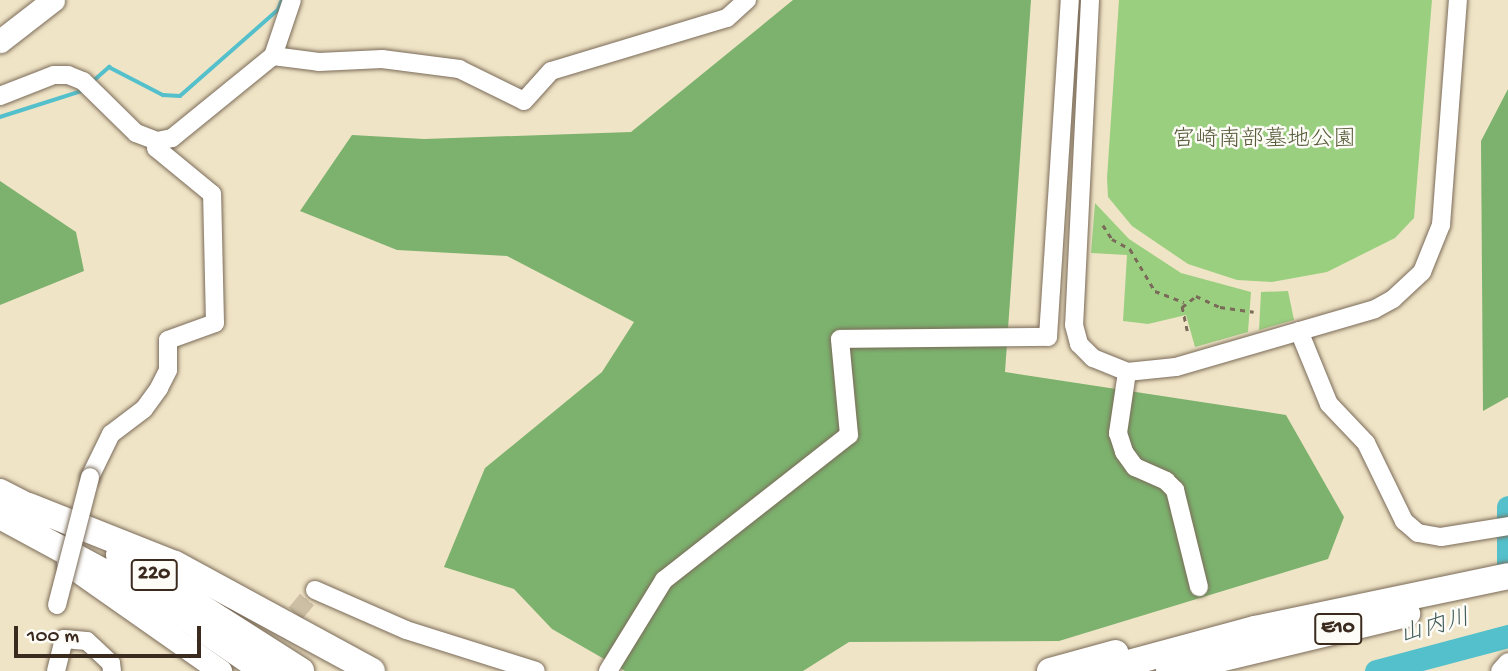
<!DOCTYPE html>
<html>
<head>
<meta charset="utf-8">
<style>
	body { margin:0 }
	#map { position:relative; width:1508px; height:671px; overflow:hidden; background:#f0e4c6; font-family:"Gochi Hand","Klee One",sans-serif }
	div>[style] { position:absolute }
	.green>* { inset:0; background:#9bcf80 }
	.forest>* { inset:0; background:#7cb26e }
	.stream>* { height:3.5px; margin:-1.75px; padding:0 1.75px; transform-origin:1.75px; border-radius:1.75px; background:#53c0cc }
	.river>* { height:23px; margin:-11.5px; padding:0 11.5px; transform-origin:11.5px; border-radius:11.5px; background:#53c0cc }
	.minor-tunnel>* { height:18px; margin-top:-9px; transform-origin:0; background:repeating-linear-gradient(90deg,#ccbfa4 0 18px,transparent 0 27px) }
	.path>* { height:2.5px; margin-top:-1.25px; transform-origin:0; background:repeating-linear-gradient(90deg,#7a6b59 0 5px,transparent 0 10px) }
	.roads { filter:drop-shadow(0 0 2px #7a6b59) drop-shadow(0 0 2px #7a6b59) }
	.minor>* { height:18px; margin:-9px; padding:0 9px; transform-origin:9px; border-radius:9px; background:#fff }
	.major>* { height:23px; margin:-11.5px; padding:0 11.5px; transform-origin:11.5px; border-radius:11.5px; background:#fff }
	.highway>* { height:26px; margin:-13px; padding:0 13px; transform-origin:13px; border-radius:13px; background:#fff }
	.bridges { filter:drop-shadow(0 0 2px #7a6b59) drop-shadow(0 0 2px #7a6b59) }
	.minor-bridge>* { height:18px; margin:-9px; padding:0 9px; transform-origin:9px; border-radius:9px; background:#fff }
	span { translate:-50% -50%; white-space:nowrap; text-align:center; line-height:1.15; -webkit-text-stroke:5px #fdfcf7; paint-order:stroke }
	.shield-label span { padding:2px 5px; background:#fdfcf7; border:2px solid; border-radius:5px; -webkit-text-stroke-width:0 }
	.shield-label { font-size:21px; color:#3b2a1e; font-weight:700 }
	.park-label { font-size:23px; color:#585c3b }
	.water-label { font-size:24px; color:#435e5b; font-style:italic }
	.scale { position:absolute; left:14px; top:626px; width:187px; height:32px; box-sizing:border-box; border:4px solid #3b2a1e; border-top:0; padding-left:9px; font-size:21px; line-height:24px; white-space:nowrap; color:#3b2a1e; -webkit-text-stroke:5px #fdfcf7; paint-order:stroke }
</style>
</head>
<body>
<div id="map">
	<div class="green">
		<div style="clip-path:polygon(1119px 0,1432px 0,1414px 218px,1395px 238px,1327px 272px,1272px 282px,1237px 280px,1188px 264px,1132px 226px,1108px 197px,1107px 178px)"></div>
		<div style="clip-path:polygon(1095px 203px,1129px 239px,1181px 273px,1251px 292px,1248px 332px,1195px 347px,1186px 315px,1148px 324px,1123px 321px,1127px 255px,1091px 253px)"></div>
		<div style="clip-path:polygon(1288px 291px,1294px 320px,1259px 330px,1261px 292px)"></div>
	</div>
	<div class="forest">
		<div style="clip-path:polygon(793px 0,1031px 0,1005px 372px,1286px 415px,1344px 517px,1328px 559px,1059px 641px,849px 642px,803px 671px,625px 671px,552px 629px,514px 589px,444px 567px,485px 468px,602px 372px,634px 322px,507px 256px,397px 250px,300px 211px,352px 135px,424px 139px,631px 132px)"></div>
		<div style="clip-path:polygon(1508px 89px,1508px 397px,1483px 411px,1481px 141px)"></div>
		<div style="clip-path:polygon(0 181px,76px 232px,84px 271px,0 305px)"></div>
	</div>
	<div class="stream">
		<div style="left:92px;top:82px;width:23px;rotate:-41deg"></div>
		<div style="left:109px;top:67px;width:61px;rotate:27.4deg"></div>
		<div style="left:163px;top:95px;width:17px;rotate:3deg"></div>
		<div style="left:180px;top:96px;width:130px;rotate:-41.3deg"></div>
		<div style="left:278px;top:10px;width:11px;rotate:-68deg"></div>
		<div style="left:0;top:117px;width:89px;rotate:-17.6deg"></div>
	</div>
	<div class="river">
		<div style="left:1508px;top:507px;width:61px;rotate:90deg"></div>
		<div style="left:1376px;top:671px;width:137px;rotate:-14.9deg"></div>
	</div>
	<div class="minor-tunnel">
		<div style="left:261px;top:655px;width:85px;rotate:-50.3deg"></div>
	</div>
	<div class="path">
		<div style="left:1103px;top:225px;width:17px;rotate:57deg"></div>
		<div style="left:1112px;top:239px;width:21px;rotate:29deg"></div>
		<div style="left:1130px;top:249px;width:49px;rotate:59.2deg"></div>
		<div style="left:1155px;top:291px;width:31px;rotate:21deg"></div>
		<div style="left:1187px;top:331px;width:25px;rotate:-102deg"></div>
		<div style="left:1182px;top:307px;width:18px;rotate:-38deg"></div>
		<div style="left:1196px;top:296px;width:26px;rotate:25deg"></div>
		<div style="left:1220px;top:307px;width:34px;rotate:8deg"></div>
	</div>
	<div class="roads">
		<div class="minor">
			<div style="left:1090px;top:0;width:325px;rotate:92.8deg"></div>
			<div style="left:1074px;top:325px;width:20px;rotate:75deg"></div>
			<div style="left:1079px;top:344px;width:20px;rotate:45deg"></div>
			<div style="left:1093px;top:358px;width:37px;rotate:22deg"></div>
			<div style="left:1127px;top:372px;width:49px;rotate:-5.8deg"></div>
			<div style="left:1176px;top:367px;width:207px;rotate:-16.2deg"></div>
			<div style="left:1375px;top:309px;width:21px;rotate:-29deg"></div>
			<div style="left:1393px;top:299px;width:40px;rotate:-43deg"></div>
			<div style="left:1422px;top:272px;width:51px;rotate:-68deg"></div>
			<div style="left:1441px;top:225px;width:226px;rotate:-85.7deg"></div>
			<div style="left:273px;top:56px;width:46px;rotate:7.4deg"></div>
			<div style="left:319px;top:62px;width:63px;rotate:-2.7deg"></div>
			<div style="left:382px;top:59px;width:78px;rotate:7.4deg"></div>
			<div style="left:459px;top:69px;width:72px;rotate:26.2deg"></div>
			<div style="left:524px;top:101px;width:40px;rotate:-48deg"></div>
			<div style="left:551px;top:71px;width:184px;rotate:-16.8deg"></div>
			<div style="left:727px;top:18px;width:27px;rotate:-42deg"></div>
			<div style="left:0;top:96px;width:58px;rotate:-21.3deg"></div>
			<div style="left:54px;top:75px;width:14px"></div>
			<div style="left:68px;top:75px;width:16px;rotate:22deg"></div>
			<div style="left:83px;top:81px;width:74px;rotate:44.5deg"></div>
			<div style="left:136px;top:133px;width:22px;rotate:21deg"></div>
			<div style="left:157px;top:141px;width:15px;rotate:-11deg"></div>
			<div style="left:172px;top:138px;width:130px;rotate:-39.1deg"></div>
			<div style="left:273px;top:56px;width:59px;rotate:-71.3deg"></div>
			<div style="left:1299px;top:331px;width:79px;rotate:67.7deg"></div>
			<div style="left:1329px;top:404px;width:54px;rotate:46.5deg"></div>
			<div style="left:1366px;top:443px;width:87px;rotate:64deg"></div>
			<div style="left:1404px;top:521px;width:18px;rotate:41deg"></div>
			<div style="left:1418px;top:533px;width:23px;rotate:10deg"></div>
			<div style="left:1441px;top:537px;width:68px;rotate:-9.3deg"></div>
			<div style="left:1127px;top:372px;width:62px;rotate:98.4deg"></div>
			<div style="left:1118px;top:433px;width:20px;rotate:72deg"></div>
			<div style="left:1124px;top:452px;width:19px;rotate:54deg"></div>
			<div style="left:1135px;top:467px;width:34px;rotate:24deg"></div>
			<div style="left:1166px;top:481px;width:13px;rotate:45deg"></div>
			<div style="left:1175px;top:490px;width:100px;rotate:76.1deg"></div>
			<div style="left:90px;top:477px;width:48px;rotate:-64deg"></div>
			<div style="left:111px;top:434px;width:41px;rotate:-37.1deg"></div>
			<div style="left:144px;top:409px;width:26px;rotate:-54deg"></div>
			<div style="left:159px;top:388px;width:20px;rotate:-63deg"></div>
			<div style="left:168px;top:370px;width:30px;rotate:-90deg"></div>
			<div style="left:168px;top:340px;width:50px;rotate:-19.9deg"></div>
			<div style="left:215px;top:323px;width:129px;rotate:-91.3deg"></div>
			<div style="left:212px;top:194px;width:72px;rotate:-140.6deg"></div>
			<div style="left:156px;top:148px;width:7px;rotate:-82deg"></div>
			<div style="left:315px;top:590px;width:99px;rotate:23.7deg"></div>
			<div style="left:406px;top:630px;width:136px;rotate:17.5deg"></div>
			<div style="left:56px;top:671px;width:33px;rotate:-76deg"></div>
			<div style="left:64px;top:639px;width:23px;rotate:5deg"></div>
			<div style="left:87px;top:641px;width:33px;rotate:43deg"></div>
			<div style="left:111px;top:663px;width:8px;rotate:83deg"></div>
			<div style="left:608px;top:671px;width:107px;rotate:-58.4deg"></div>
			<div style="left:664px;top:580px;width:235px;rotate:-38.1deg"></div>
			<div style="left:849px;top:435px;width:96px;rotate:-95.4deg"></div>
			<div style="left:840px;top:339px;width:208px;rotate:-0.6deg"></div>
			<div style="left:1048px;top:337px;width:338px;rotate:-86.3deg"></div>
			<div style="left:1500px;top:671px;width:12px;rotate:-48deg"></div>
		</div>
		<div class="major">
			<div style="left:0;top:41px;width:67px;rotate:-37.7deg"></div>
			<div style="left:68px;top:564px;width:186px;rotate:35.1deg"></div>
		</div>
		<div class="highway">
			<div style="left:0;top:492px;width:51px;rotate:27.1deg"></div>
			<div style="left:29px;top:506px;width:157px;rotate:21.7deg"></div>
			<div style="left:175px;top:564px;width:224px;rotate:28.5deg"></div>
			<div style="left:0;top:516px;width:200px;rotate:28.4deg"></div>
			<div style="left:176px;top:611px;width:107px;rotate:34.3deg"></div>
			<div style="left:119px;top:555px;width:216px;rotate:32.5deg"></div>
			<div style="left:1050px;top:671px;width:68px;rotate:-15.3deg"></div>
			<div style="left:1099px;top:671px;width:162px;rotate:-15.1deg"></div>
			<div style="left:1255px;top:629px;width:258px;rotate:-11.8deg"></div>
			<div style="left:1169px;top:671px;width:245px;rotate:-13.5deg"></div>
		</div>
	</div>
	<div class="bridges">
		<div class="minor-bridge">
			<div style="left:57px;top:605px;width:132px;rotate:-75.5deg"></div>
		</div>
	</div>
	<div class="shield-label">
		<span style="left:154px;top:575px">220</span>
		<span style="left:1338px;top:629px">E10</span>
	</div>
	<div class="park-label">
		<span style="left:1264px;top:141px">宮崎南部墓地公園</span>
	</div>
	<div class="water-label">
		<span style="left:1435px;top:628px;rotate:-15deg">山内川</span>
	</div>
	<div class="scale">100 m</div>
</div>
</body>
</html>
